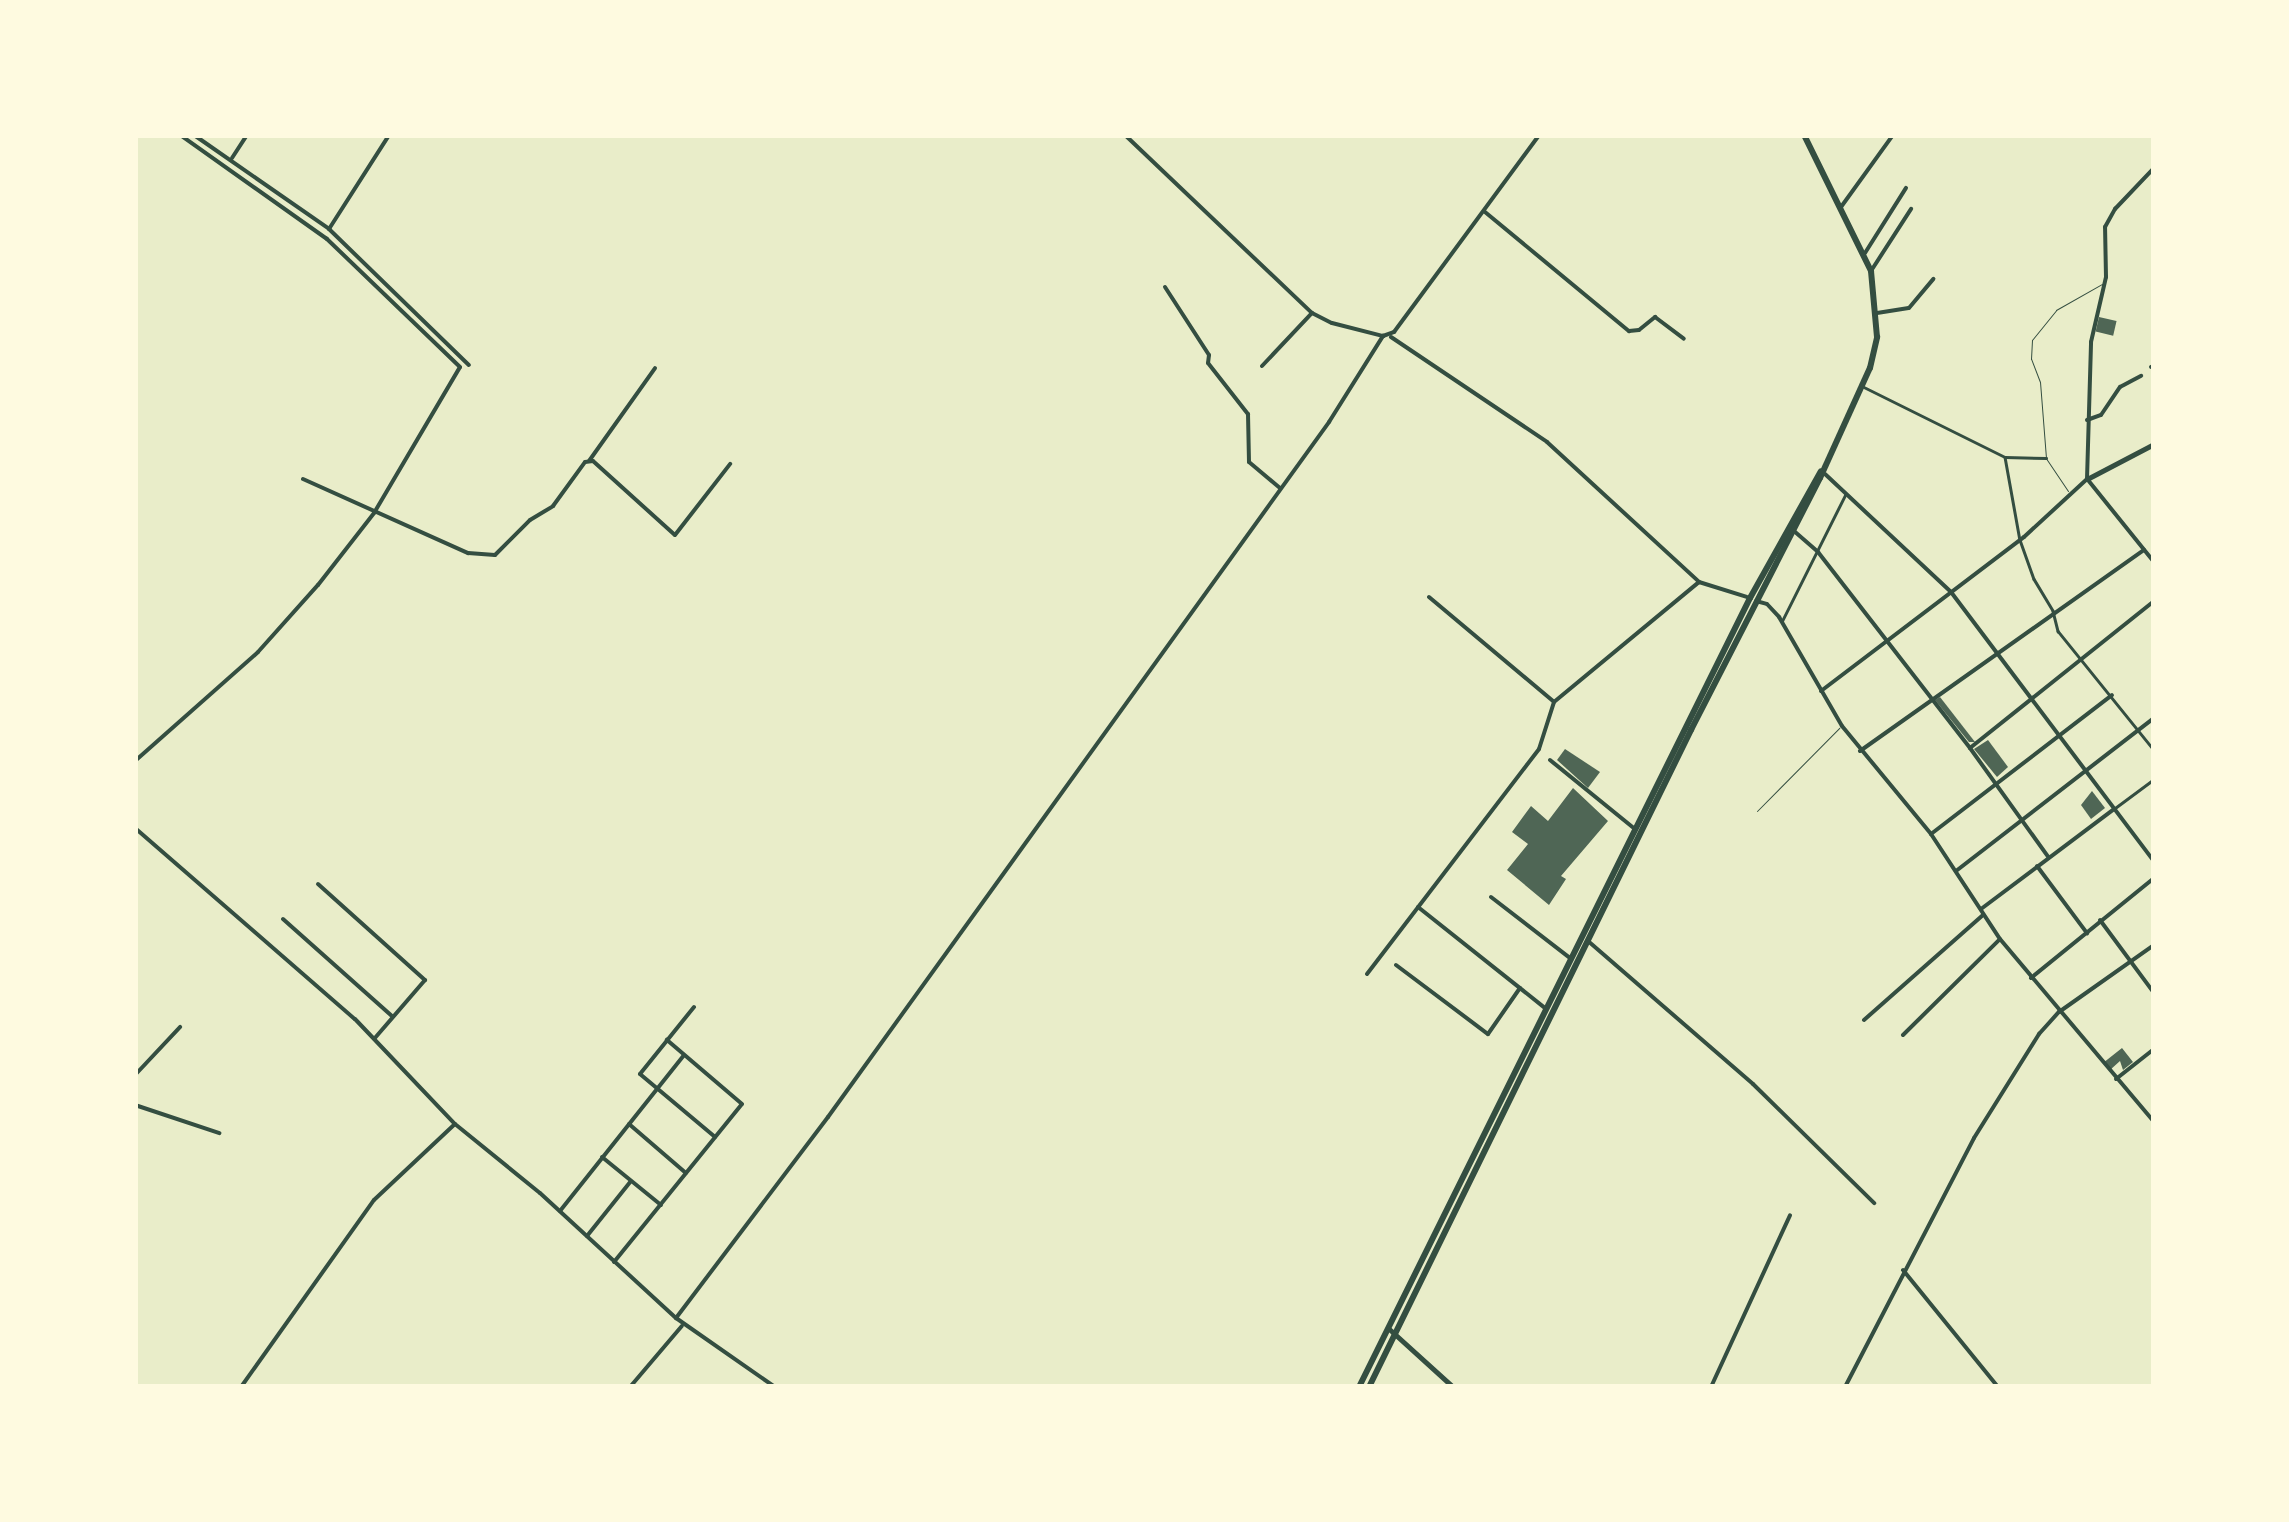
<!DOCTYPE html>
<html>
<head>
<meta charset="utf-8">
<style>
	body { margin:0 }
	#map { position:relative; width:2289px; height:1522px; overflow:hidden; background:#e9edc9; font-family:"Zilla Slab",serif }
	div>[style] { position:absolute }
	.building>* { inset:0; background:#4f6655; transform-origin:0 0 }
	.service>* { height:1px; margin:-0.5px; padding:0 0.5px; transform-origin:0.5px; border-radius:0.5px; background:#344e41 }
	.pedestrian>* { height:2.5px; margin:-1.25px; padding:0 1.25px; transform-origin:1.25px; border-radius:1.25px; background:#344e41 }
	.minor>* { height:4px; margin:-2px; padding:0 2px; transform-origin:2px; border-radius:2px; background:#344e41 }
	.tertiary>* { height:5px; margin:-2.5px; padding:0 2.5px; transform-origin:2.5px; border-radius:2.5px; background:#344e41 }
	.primary>* { height:6px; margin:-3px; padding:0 3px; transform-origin:3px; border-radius:3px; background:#344e41 }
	span { translate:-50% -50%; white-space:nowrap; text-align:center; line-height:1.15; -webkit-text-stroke:8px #fefae0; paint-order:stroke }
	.frame { position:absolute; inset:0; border:138px solid #fefae0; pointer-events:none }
</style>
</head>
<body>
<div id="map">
	<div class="building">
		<div style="left:2099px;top:317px;width:18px;height:15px;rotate:13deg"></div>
		<div style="clip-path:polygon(1940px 697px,1975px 742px,1969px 742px,1935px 700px)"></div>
		<div style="clip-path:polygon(1988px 740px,2008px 767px,1997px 777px,1974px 749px)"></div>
		<div style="clip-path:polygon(1565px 749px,1600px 772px,1588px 788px,1557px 760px)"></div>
		<div style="clip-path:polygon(1573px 788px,1608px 821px,1561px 876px,1566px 879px,1549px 905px,1507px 870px,1528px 844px,1512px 832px,1531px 806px,1548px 821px)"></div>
		<div style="clip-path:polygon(2092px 791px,2105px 808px,2091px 819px,2081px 805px)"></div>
		<div style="clip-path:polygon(2122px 1048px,2133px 1062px,2123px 1070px,2120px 1061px,2110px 1070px,2103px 1063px)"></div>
	</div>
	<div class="service">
		<div style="left:2068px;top:491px;width:40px;rotate:-124deg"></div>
		<div style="left:2046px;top:458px;width:76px;rotate:-94.5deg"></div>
		<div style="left:2040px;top:382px;width:25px;rotate:-111deg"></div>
		<div style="left:2031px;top:359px;width:19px;rotate:-87deg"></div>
		<div style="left:2032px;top:340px;width:38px;rotate:-51deg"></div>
		<div style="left:2056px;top:310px;width:53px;rotate:-29.5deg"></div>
		<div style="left:1757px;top:811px;width:117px;rotate:-45.3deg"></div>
	</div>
	<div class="pedestrian">
		<div style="left:1864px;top:387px;width:157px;rotate:26.4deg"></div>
		<div style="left:2005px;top:457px;width:41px;rotate:1.4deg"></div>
		<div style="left:2005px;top:457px;width:84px;rotate:79.8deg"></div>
		<div style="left:2020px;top:540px;width:41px;rotate:70.3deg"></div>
		<div style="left:2034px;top:579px;width:37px;rotate:59deg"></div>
		<div style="left:2053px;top:611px;width:21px;rotate:76deg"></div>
		<div style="left:2058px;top:631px;width:153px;rotate:51.1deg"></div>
		<div style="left:1782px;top:621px;width:141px;rotate:-63.4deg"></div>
		<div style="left:2115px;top:808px;width:49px;rotate:-36.6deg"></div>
	</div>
	<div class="minor">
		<div style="left:194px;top:135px;width:165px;rotate:34.8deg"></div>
		<div style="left:329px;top:229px;width:195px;rotate:44.2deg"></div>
		<div style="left:1125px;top:135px;width:258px;rotate:43.6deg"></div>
		<div style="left:1312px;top:313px;width:22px;rotate:27deg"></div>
		<div style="left:1332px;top:323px;width:53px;rotate:14.3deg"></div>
		<div style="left:232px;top:158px;width:27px;rotate:-57deg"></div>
		<div style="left:1841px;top:207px;width:89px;rotate:-54.2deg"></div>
		<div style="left:1485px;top:212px;width:187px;rotate:39.6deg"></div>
		<div style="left:1629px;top:331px;width:10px;rotate:-6deg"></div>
		<div style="left:1639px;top:330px;width:21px;rotate:-39deg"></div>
		<div style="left:1655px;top:317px;width:36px;rotate:37deg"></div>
		<div style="left:329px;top:229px;width:112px;rotate:-57.4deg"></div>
		<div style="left:1865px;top:253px;width:77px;rotate:-57.8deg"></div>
		<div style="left:1871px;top:271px;width:74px;rotate:-57.2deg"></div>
		<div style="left:1165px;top:287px;width:81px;rotate:57.1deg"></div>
		<div style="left:1209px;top:355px;width:8px;rotate:97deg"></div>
		<div style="left:1208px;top:363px;width:65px;rotate:51.9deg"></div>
		<div style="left:1248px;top:414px;width:48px;rotate:88.8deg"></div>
		<div style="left:1249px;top:462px;width:40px;rotate:40deg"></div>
		<div style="left:1877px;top:313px;width:32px;rotate:-9deg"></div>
		<div style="left:1909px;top:308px;width:38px;rotate:-50deg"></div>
		<div style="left:1391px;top:337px;width:188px;rotate:33.9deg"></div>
		<div style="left:1547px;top:442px;width:207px;rotate:42.6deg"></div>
		<div style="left:1699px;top:582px;width:50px;rotate:17.4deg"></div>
		<div style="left:1262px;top:366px;width:73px;rotate:-46.7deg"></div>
		<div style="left:2151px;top:367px;width:3px;rotate:-18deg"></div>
		<div style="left:2087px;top:420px;width:15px;rotate:-20deg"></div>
		<div style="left:2101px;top:415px;width:34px;rotate:-56deg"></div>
		<div style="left:2120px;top:387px;width:24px;rotate:-28deg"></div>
		<div style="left:589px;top:461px;width:114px;rotate:-54.6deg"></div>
		<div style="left:1825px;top:474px;width:173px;rotate:43.1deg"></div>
		<div style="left:1951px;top:592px;width:337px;rotate:53deg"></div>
		<div style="left:303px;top:479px;width:181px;rotate:24.2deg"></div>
		<div style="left:468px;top:553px;width:27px;rotate:4deg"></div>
		<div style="left:495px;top:555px;width:49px;rotate:-45deg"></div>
		<div style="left:530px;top:520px;width:27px;rotate:-31deg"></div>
		<div style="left:553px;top:506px;width:54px;rotate:-54deg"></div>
		<div style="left:585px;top:462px;width:8px;rotate:-7deg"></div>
		<div style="left:593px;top:461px;width:110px;rotate:42.1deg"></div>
		<div style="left:675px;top:535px;width:90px;rotate:-52.2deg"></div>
		<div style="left:2087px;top:479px;width:137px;rotate:-88.3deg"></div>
		<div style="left:2091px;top:342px;width:67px;rotate:-77deg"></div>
		<div style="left:2106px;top:277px;width:50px;rotate:-91.1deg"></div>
		<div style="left:2105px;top:227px;width:21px;rotate:-61deg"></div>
		<div style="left:2115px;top:209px;width:57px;rotate:-46.4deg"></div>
		<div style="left:2088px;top:480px;width:105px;rotate:51.2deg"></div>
		<div style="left:1794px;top:531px;width:32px;rotate:41deg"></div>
		<div style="left:1818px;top:552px;width:248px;rotate:52.2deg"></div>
		<div style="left:1970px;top:748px;width:135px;rotate:54.3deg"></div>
		<div style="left:1429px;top:597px;width:163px;rotate:40deg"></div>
		<div style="left:1756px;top:601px;width:11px;rotate:15deg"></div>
		<div style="left:1767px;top:604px;width:18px;rotate:47deg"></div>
		<div style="left:1779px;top:617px;width:126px;rotate:60deg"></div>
		<div style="left:1842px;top:726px;width:140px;rotate:50.5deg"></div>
		<div style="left:1931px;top:834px;width:126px;rotate:56.7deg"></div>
		<div style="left:2000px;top:939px;width:239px;rotate:49.9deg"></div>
		<div style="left:1821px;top:691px;width:255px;rotate:-37.2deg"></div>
		<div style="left:2024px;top:537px;width:86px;rotate:-42.6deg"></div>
		<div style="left:1970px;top:748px;width:236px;rotate:-38.6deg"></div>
		<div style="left:1860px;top:751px;width:348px;rotate:-35.3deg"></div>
		<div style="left:1550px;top:760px;width:109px;rotate:39.1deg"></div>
		<div style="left:135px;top:761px;width:164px;rotate:-41.5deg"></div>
		<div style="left:258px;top:652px;width:90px;rotate:-48.2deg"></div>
		<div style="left:318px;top:585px;width:91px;rotate:-52.1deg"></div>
		<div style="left:374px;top:513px;width:169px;rotate:-59.5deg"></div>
		<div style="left:460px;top:367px;width:185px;rotate:-136.1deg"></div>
		<div style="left:327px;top:239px;width:180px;rotate:-144.7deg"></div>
		<div style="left:135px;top:828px;width:291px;rotate:41deg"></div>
		<div style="left:355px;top:1019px;width:145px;rotate:46.4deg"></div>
		<div style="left:455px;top:1124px;width:109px;rotate:39.1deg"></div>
		<div style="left:540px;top:1193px;width:185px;rotate:42.6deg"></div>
		<div style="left:676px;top:1318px;width:121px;rotate:34.9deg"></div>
		<div style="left:1931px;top:834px;width:228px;rotate:-37.5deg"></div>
		<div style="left:2037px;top:866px;width:84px;rotate:53.3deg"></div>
		<div style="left:1956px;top:871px;width:250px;rotate:-37.7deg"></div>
		<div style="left:318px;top:884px;width:144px;rotate:41.9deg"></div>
		<div style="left:425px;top:980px;width:77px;rotate:130.8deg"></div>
		<div style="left:1491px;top:897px;width:100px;rotate:37.7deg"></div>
		<div style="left:1418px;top:907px;width:162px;rotate:38.5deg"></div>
		<div style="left:1981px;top:909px;width:165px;rotate:-36.9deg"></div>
		<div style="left:283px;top:919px;width:147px;rotate:41.7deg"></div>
		<div style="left:2100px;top:920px;width:91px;rotate:53.5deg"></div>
		<div style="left:1588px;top:941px;width:218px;rotate:40.9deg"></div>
		<div style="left:1753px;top:1084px;width:170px;rotate:44.5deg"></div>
		<div style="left:1396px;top:965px;width:115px;rotate:36.9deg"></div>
		<div style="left:1488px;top:1034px;width:56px;rotate:-55.2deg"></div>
		<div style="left:1367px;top:974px;width:283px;rotate:-52.6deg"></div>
		<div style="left:1539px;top:749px;width:49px;rotate:-72.3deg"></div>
		<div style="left:1554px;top:702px;width:188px;rotate:-39.6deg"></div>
		<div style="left:2031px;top:978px;width:159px;rotate:-39.1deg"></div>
		<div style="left:694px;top:1007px;width:86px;rotate:128.9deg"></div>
		<div style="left:640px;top:1074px;width:98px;rotate:40deg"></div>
		<div style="left:1864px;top:1020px;width:159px;rotate:-41.4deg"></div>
		<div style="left:1903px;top:1035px;width:136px;rotate:-44.7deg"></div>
		<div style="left:135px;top:1075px;width:66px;rotate:-46.8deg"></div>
		<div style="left:2116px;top:1079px;width:48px;rotate:-38.3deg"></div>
		<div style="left:135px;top:1105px;width:89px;rotate:18.4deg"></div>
		<div style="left:629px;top:1124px;width:75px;rotate:40.7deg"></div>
		<div style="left:602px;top:1157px;width:76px;rotate:39.1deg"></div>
		<div style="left:560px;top:1211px;width:199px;rotate:-51.5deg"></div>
		<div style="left:587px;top:1236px;width:70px;rotate:-51.3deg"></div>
		<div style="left:614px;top:1262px;width:203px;rotate:-51deg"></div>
		<div style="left:742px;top:1104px;width:99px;rotate:-139.5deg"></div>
		<div style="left:1903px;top:1270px;width:151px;rotate:50.9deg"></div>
		<div style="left:676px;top:1318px;width:252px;rotate:-52.9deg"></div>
		<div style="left:828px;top:1117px;width:857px;rotate:-54.21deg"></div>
		<div style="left:1329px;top:422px;width:102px;rotate:-57.9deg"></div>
		<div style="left:1383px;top:336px;width:12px;rotate:-20deg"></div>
		<div style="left:1394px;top:332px;width:245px;rotate:-53.6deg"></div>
		<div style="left:241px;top:1387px;width:229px;rotate:-54.6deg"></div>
		<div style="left:374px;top:1200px;width:111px;rotate:-43.2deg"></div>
		<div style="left:630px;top:1387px;width:80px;rotate:-49.6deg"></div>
		<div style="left:1711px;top:1387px;width:189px;rotate:-65.3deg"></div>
		<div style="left:1845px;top:1387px;width:280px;rotate:-62.6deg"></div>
		<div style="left:1974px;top:1138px;width:123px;rotate:-58deg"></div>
		<div style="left:2039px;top:1034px;width:30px;rotate:-48deg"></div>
		<div style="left:2059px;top:1012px;width:116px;rotate:-35.2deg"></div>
	</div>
	<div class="tertiary">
		<div style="left:2087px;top:479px;width:76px;rotate:-27.6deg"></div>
		<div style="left:1388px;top:1328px;width:88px;rotate:42.2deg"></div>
	</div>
	<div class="primary">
		<div style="left:1359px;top:1387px;width:881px;rotate:-63.64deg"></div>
		<div style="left:1750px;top:598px;width:145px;rotate:-60.8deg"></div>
		<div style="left:1369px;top:1387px;width:732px;rotate:-63.89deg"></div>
		<div style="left:1691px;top:730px;width:283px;rotate:-62.9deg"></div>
		<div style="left:1820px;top:478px;width:121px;rotate:-65.6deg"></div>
		<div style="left:1870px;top:368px;width:32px;rotate:-77deg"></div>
		<div style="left:1877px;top:337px;width:66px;rotate:-95.2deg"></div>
		<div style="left:1871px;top:271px;width:152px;rotate:-116.2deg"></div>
	</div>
	<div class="frame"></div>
</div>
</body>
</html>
